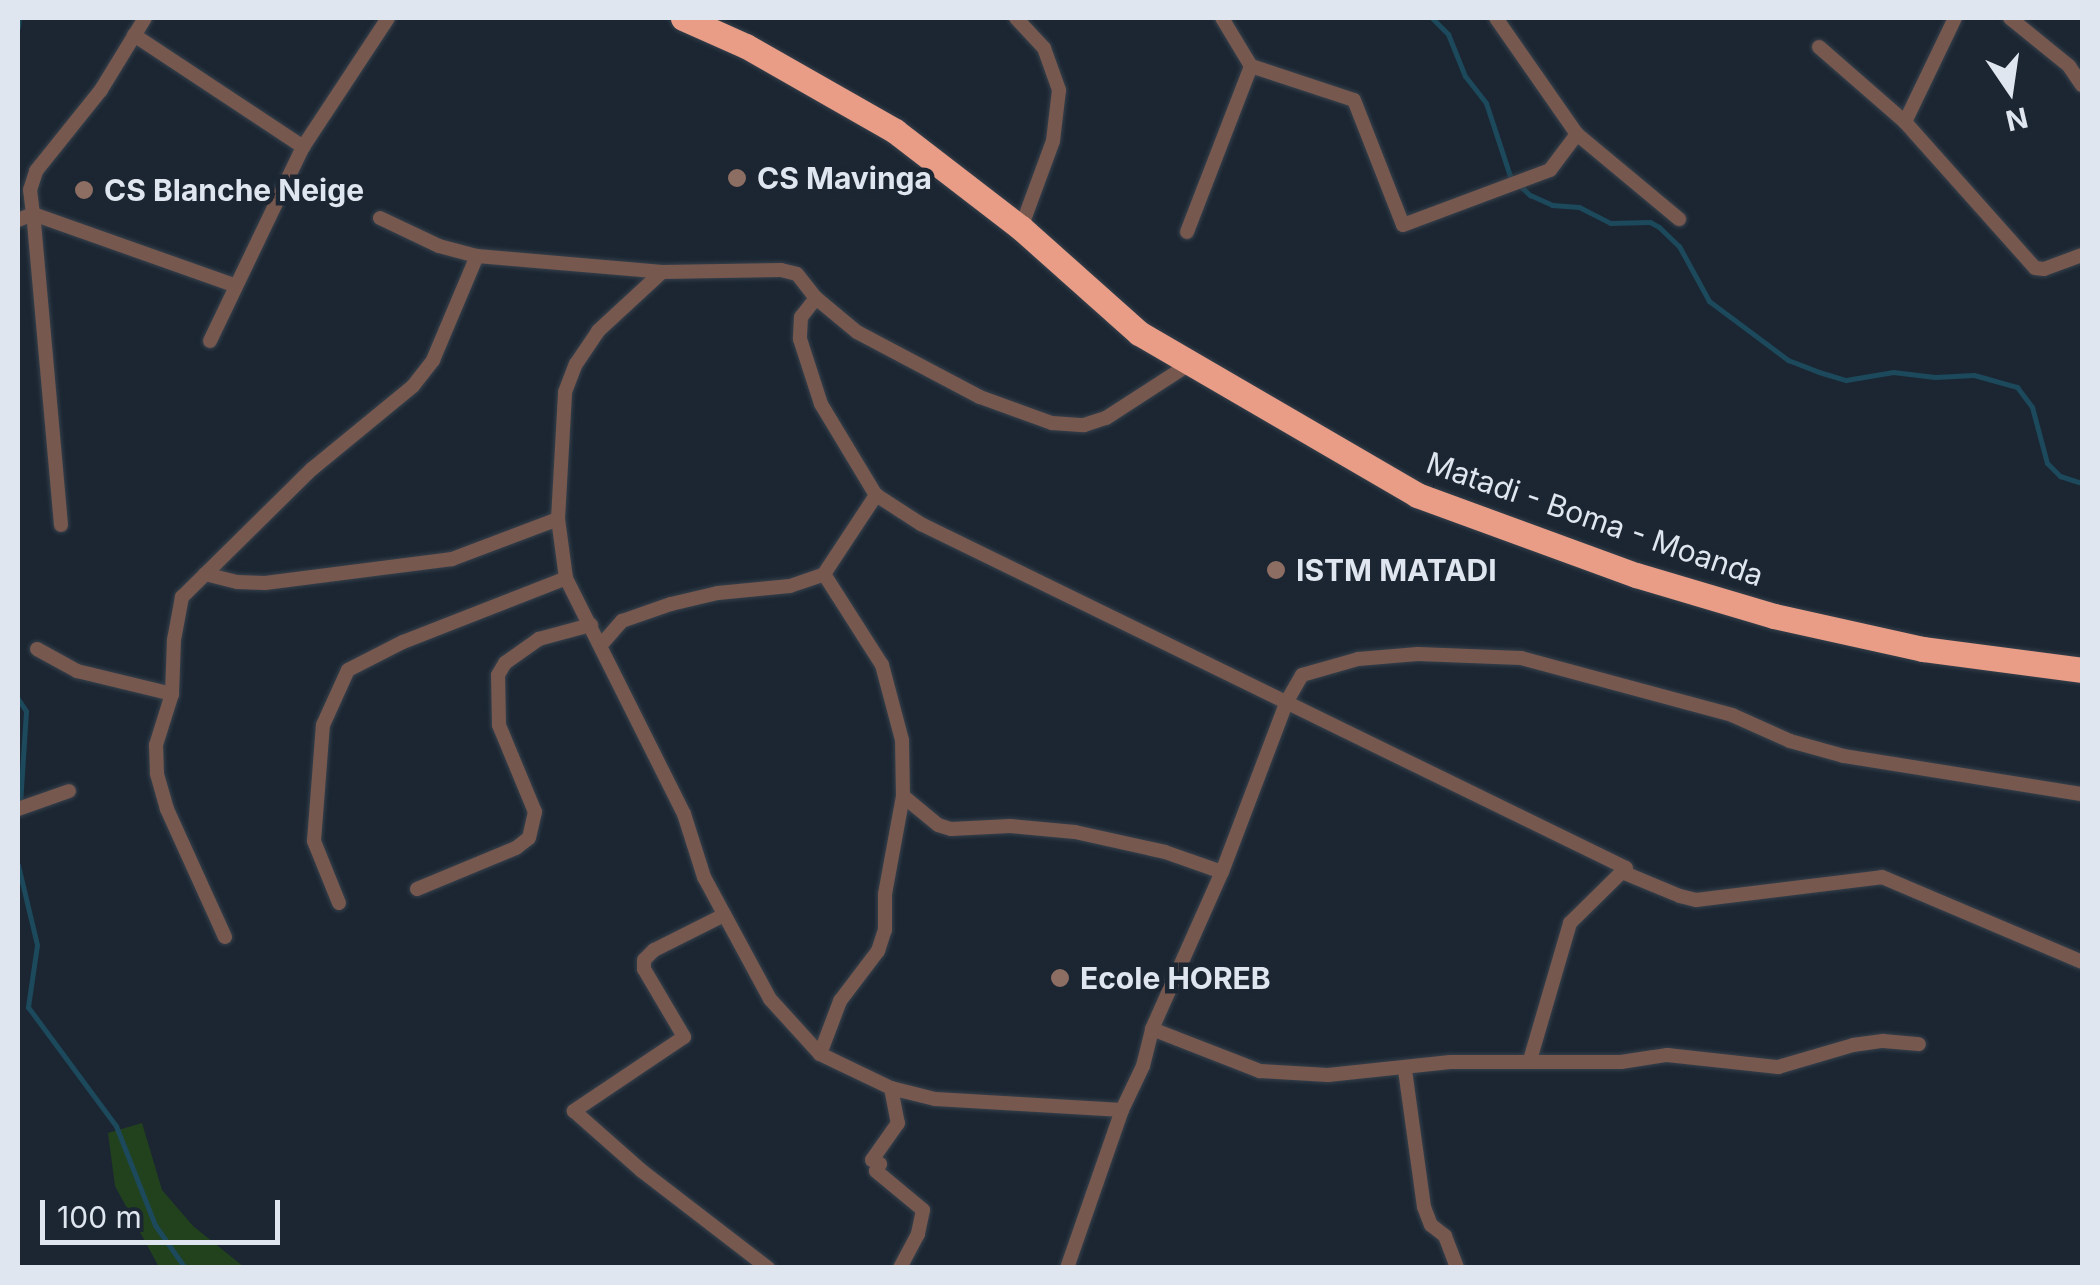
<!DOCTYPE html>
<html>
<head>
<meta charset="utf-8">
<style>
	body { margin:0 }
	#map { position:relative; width:2100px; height:1285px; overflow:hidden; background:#1b2632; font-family:Inter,sans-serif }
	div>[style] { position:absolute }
	.green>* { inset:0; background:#22421e }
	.stream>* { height:5px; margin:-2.5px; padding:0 2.5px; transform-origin:2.5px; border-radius:2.5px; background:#1c495b }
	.roads { filter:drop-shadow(0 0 2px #36414c) drop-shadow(0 0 2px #36414c) }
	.street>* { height:14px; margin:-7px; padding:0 7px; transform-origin:7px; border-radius:7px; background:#77584f }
	.highway>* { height:25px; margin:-12.5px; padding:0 12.5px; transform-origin:12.5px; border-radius:12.5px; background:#e99d87 }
	.dots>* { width:28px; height:28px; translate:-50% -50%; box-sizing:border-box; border:5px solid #1b2632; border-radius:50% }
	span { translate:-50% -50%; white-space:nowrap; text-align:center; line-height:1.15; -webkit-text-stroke:9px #1b2632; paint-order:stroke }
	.poi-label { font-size:30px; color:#dfe6ef; font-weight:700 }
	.left { translate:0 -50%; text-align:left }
	.street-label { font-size:30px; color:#dfe6ef }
	.frame { position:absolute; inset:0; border:20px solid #dfe6ef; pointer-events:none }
	.north { position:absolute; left:1960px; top:40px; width:100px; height:100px; -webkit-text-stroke:8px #1b2632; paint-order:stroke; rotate:167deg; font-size:28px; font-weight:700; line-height:40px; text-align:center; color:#dfe6ef }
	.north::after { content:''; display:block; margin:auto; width:35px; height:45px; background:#dfe6ef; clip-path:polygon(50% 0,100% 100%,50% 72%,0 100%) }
	.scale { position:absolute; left:40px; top:1200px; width:240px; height:45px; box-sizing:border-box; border:5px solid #dfe6ef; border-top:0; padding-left:12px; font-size:30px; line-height:35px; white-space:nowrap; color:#dfe6ef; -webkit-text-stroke:8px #1b2632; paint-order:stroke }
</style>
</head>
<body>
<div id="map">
	<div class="green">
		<div style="clip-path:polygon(142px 1123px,162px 1190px,193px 1226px,244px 1267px,159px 1267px,115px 1186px,108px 1133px)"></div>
	</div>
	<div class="stream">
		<div style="left:1432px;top:18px;width:23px;rotate:45deg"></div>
		<div style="left:1448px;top:34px;width:45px;rotate:68deg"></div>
		<div style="left:1465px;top:76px;width:34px;rotate:52deg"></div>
		<div style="left:1486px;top:103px;width:77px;rotate:71.8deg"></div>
		<div style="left:1510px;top:176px;width:28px;rotate:44deg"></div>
		<div style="left:1530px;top:195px;width:24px;rotate:24deg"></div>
		<div style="left:1552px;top:205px;width:27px;rotate:4deg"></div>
		<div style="left:1579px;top:207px;width:35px;rotate:27deg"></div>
		<div style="left:1610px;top:223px;width:40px;rotate:-1.4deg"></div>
		<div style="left:1650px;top:222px;width:10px;rotate:29deg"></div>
		<div style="left:1659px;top:227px;width:28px;rotate:44deg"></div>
		<div style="left:1679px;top:246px;width:63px;rotate:61.4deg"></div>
		<div style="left:1709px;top:301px;width:99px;rotate:36.8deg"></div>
		<div style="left:1788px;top:360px;width:33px;rotate:21deg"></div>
		<div style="left:1819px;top:372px;width:28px;rotate:17deg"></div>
		<div style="left:1846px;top:380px;width:48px;rotate:-9.7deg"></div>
		<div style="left:1893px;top:372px;width:42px;rotate:6.8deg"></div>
		<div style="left:1935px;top:377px;width:39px;rotate:-3deg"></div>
		<div style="left:1974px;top:375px;width:45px;rotate:15.6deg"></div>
		<div style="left:2017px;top:387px;width:25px;rotate:53deg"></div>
		<div style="left:2032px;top:407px;width:58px;rotate:75deg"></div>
		<div style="left:2047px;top:463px;width:18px;rotate:45deg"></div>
		<div style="left:2060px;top:476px;width:23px;rotate:18deg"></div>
		<div style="left:18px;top:27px;width:9px;rotate:-84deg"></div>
		<div style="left:18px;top:699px;width:14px;rotate:56deg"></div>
		<div style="left:26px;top:711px;width:94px;rotate:93.7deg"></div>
		<div style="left:18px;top:865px;width:82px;rotate:76.6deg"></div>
		<div style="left:37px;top:945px;width:63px;rotate:98.3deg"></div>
		<div style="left:28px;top:1007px;width:148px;rotate:53.5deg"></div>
		<div style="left:116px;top:1126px;width:106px;rotate:68.5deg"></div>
		<div style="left:155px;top:1225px;width:52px;rotate:55.1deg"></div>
	</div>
	<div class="roads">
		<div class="street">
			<div style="left:1016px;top:18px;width:41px;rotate:47deg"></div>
			<div style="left:1044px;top:48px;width:45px;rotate:70.3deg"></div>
			<div style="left:1059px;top:90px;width:51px;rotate:96.7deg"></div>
			<div style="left:1053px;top:141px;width:93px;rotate:110.2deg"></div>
			<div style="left:1222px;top:18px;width:56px;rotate:58.9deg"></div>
			<div style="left:1251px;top:66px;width:108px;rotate:18.3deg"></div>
			<div style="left:1354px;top:100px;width:134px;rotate:68.6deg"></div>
			<div style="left:1403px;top:225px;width:157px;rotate:-20.5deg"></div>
			<div style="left:1550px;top:170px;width:45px;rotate:-53.1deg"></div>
			<div style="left:1496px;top:18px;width:141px;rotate:55.1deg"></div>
			<div style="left:1577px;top:134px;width:133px;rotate:39.8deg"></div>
			<div style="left:2010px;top:18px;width:76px;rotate:39.1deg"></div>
			<div style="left:2069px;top:66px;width:23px;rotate:56deg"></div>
			<div style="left:134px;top:35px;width:203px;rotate:33.5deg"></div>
			<div style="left:1819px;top:47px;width:114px;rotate:41.1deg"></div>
			<div style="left:1905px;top:122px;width:195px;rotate:48.3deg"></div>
			<div style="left:2035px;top:268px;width:9px;rotate:6deg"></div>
			<div style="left:2044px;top:269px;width:40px;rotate:-20.2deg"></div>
			<div style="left:1905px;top:122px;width:115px;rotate:-64.3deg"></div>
			<div style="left:380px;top:218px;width:65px;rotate:25.4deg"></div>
			<div style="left:439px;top:246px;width:39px;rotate:15deg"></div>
			<div style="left:477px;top:256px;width:186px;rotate:4.9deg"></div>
			<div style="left:18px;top:220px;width:16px;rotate:-22deg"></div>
			<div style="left:33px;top:214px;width:24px;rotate:-97deg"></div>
			<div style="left:30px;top:190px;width:20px;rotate:-72deg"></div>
			<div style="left:36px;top:171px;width:104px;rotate:-51.3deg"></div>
			<div style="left:101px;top:90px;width:84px;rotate:-58.6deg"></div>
			<div style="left:1187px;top:232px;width:178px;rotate:-68.9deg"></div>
			<div style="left:816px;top:298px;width:24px;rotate:128deg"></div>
			<div style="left:801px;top:317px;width:22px;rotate:93deg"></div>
			<div style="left:800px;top:339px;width:68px;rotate:72.1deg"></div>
			<div style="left:821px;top:404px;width:106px;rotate:58.9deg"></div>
			<div style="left:876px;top:495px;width:54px;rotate:32.8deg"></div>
			<div style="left:921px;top:524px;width:784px;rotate:26.01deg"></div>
			<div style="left:1626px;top:868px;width:6px;rotate:135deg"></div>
			<div style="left:1622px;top:872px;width:63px;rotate:22.5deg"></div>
			<div style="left:1680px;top:896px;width:16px;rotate:14deg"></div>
			<div style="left:1696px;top:900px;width:187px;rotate:-7deg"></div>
			<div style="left:1882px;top:877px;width:217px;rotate:23deg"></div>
			<div style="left:210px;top:341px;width:215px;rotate:-64.4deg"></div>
			<div style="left:303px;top:147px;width:154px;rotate:-56.6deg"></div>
			<div style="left:61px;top:525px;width:312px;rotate:-95.1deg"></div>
			<div style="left:33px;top:214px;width:213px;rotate:19.5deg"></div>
			<div style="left:205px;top:574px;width:33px;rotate:14deg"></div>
			<div style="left:237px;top:582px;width:28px;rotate:2deg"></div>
			<div style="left:265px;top:583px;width:189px;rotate:-7.3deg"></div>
			<div style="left:452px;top:559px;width:113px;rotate:-20.7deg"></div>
			<div style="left:601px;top:645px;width:32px;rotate:-49deg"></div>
			<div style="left:622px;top:621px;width:52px;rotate:-19.1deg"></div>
			<div style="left:671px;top:604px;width:48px;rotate:-13.2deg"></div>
			<div style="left:718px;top:593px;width:72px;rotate:-5.6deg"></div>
			<div style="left:790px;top:586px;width:36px;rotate:-19deg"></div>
			<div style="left:824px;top:574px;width:95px;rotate:-56.6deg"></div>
			<div style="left:37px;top:649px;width:46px;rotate:28.8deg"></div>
			<div style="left:77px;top:671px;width:98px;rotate:13.6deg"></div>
			<div style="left:903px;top:796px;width:45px;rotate:39.6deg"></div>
			<div style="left:938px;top:825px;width:14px;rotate:17deg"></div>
			<div style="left:951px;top:829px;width:59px;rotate:-2.9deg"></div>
			<div style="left:1010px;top:826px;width:65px;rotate:5.3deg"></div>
			<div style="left:1075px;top:832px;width:92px;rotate:12.5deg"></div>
			<div style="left:1165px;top:852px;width:60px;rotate:19.3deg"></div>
			<div style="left:18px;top:809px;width:54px;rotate:-19.4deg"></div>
			<div style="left:417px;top:889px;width:107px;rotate:-22.5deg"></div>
			<div style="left:516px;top:848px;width:16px;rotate:-38deg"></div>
			<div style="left:529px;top:838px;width:27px;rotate:-77deg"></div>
			<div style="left:535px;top:812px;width:94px;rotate:-112.5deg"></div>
			<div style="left:499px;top:725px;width:50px;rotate:-91.1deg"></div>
			<div style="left:498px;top:675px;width:14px;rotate:-60deg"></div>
			<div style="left:505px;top:663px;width:42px;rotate:-35.2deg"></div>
			<div style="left:539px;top:639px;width:54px;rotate:-15.1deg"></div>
			<div style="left:339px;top:903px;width:67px;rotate:-112deg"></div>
			<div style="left:314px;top:841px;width:116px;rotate:-85.6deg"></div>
			<div style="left:323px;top:725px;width:60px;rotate:-65.6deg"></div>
			<div style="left:348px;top:670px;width:62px;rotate:-27deg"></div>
			<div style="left:403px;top:642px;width:175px;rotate:-21.4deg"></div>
			<div style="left:724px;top:915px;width:78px;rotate:153.4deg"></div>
			<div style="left:654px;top:950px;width:14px;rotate:135deg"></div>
			<div style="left:644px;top:960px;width:9px;rotate:90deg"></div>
			<div style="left:644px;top:969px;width:79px;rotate:59.5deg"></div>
			<div style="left:684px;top:1037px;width:133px;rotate:146.1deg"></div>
			<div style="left:574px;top:1111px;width:91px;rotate:41.4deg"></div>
			<div style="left:642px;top:1171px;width:159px;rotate:37.6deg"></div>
			<div style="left:225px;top:937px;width:141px;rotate:-114.4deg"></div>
			<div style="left:167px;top:809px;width:37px;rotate:-106deg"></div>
			<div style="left:157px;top:773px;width:28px;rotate:-92deg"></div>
			<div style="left:156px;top:745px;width:53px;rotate:-72.6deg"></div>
			<div style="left:172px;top:694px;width:54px;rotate:-87.9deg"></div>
			<div style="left:174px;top:640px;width:44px;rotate:-79.5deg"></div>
			<div style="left:182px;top:597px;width:182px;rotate:-44.6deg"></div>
			<div style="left:312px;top:469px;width:131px;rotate:-39.4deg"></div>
			<div style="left:413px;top:386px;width:33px;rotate:-52deg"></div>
			<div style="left:433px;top:360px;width:113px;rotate:-67.1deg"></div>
			<div style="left:1152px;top:1029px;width:116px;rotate:21.3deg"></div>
			<div style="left:1260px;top:1071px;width:68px;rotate:3.4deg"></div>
			<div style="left:1328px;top:1075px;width:123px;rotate:-6.1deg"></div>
			<div style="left:1450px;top:1062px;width:171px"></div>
			<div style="left:1621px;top:1062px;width:47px;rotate:-8.7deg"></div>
			<div style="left:1667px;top:1055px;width:112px;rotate:6.2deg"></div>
			<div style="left:1778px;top:1067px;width:78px;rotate:-16.3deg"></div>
			<div style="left:1853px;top:1045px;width:30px;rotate:-8deg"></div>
			<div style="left:1883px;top:1041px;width:36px;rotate:5deg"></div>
			<div style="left:820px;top:1054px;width:57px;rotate:-69.3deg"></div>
			<div style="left:840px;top:1001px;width:63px;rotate:-52.8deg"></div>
			<div style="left:878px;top:951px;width:22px;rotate:-72deg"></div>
			<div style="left:885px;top:930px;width:36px;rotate:-90deg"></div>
			<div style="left:885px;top:894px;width:100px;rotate:-79.6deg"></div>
			<div style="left:903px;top:796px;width:56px;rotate:-91deg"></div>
			<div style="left:902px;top:740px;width:78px;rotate:-104.9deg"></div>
			<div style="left:882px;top:665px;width:108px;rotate:-122.5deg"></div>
			<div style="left:1530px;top:1060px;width:143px;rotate:-73.7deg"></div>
			<div style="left:1570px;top:923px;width:77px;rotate:-44.5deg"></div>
			<div style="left:1405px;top:1070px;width:138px;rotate:82.1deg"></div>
			<div style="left:1424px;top:1207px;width:19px;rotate:69deg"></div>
			<div style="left:1431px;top:1225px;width:18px;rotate:38deg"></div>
			<div style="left:1445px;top:1236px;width:34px;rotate:69deg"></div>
			<div style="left:891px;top:1088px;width:36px;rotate:79deg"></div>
			<div style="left:898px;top:1123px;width:45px;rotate:125.1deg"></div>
			<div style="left:872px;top:1160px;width:9px;rotate:27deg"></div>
			<div style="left:880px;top:1164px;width:8px;rotate:120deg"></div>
			<div style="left:876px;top:1171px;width:61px;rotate:39.7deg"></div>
			<div style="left:923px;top:1210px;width:25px;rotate:102deg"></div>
			<div style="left:918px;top:1234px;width:38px;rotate:118deg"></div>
			<div style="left:1122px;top:1110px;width:187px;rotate:-176.6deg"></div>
			<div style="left:935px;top:1099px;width:45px;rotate:-166deg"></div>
			<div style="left:891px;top:1088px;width:79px;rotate:-154.4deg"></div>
			<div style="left:820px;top:1054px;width:74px;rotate:-132.3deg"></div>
			<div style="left:770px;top:999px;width:139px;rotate:-118.4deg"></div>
			<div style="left:704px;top:877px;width:66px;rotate:-107.6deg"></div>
			<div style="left:684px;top:814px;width:264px;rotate:-116.6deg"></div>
			<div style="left:566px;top:578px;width:60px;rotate:-97.7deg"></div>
			<div style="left:558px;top:519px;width:127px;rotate:-86.8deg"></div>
			<div style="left:565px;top:392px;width:30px;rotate:-69deg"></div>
			<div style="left:576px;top:364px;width:40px;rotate:-56deg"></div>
			<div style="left:598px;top:331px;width:87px;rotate:-42.7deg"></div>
			<div style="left:662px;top:272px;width:119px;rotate:-1deg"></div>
			<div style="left:781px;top:270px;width:16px;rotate:14deg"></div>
			<div style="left:797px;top:274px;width:31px;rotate:52deg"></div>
			<div style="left:816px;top:298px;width:53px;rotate:39.7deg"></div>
			<div style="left:857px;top:332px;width:139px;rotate:27.9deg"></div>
			<div style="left:980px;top:397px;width:77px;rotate:19.9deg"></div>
			<div style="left:1052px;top:423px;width:32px;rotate:4deg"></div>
			<div style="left:1084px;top:425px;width:23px;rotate:-18deg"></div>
			<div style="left:1106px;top:418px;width:101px;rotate:-32.9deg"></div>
			<div style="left:1067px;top:1268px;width:167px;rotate:-70.8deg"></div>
			<div style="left:1122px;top:1110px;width:49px;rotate:-64.5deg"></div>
			<div style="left:1143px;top:1066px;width:38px;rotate:-76deg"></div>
			<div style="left:1152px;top:1029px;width:172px;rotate:-66deg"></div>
			<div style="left:1222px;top:872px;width:183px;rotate:-69.2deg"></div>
			<div style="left:1287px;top:701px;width:30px;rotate:-60deg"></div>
			<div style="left:1302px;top:675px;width:58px;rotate:-15.9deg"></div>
			<div style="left:1358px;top:659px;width:60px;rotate:-4.8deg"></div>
			<div style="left:1418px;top:654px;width:103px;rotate:2.2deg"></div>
			<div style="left:1521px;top:658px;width:219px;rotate:15.1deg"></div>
			<div style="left:1732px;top:715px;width:64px;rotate:24.1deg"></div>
			<div style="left:1790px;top:741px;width:56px;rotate:15.5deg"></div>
			<div style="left:1844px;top:756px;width:241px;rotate:9.1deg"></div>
		</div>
		<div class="highway">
			<div style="left:683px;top:18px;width:69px;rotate:24deg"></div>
			<div style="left:746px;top:46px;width:172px;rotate:29.7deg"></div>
			<div style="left:895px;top:131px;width:159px;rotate:37.6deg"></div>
			<div style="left:1021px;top:228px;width:158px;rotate:41.7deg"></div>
			<div style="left:1139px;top:333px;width:322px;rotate:30.2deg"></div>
			<div style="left:1417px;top:495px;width:233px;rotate:20.1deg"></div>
			<div style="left:1636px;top:575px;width:144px;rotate:16.5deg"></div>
			<div style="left:1774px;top:616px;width:153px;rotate:12.5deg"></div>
			<div style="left:1923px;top:649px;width:160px;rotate:7.5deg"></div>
		</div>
	</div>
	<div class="dots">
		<div style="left:737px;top:178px;background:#8d6e63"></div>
		<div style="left:84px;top:190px;background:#8d6e63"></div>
		<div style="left:1276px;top:570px;background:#8d6e63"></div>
		<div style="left:1060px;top:978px;background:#8d6e63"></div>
	</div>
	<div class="poi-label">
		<span class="left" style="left:757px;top:178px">CS Mavinga</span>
		<span class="left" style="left:104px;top:190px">CS Blanche Neige</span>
		<span class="left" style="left:1296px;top:570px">ISTM MATADI</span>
		<span class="left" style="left:1080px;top:978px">Ecole HOREB</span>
	</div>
	<div class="street-label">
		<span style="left:1595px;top:519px;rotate:19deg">Matadi - Boma - Moanda</span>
	</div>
	<div class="frame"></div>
	<div class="north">N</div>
	<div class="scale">100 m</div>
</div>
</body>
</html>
